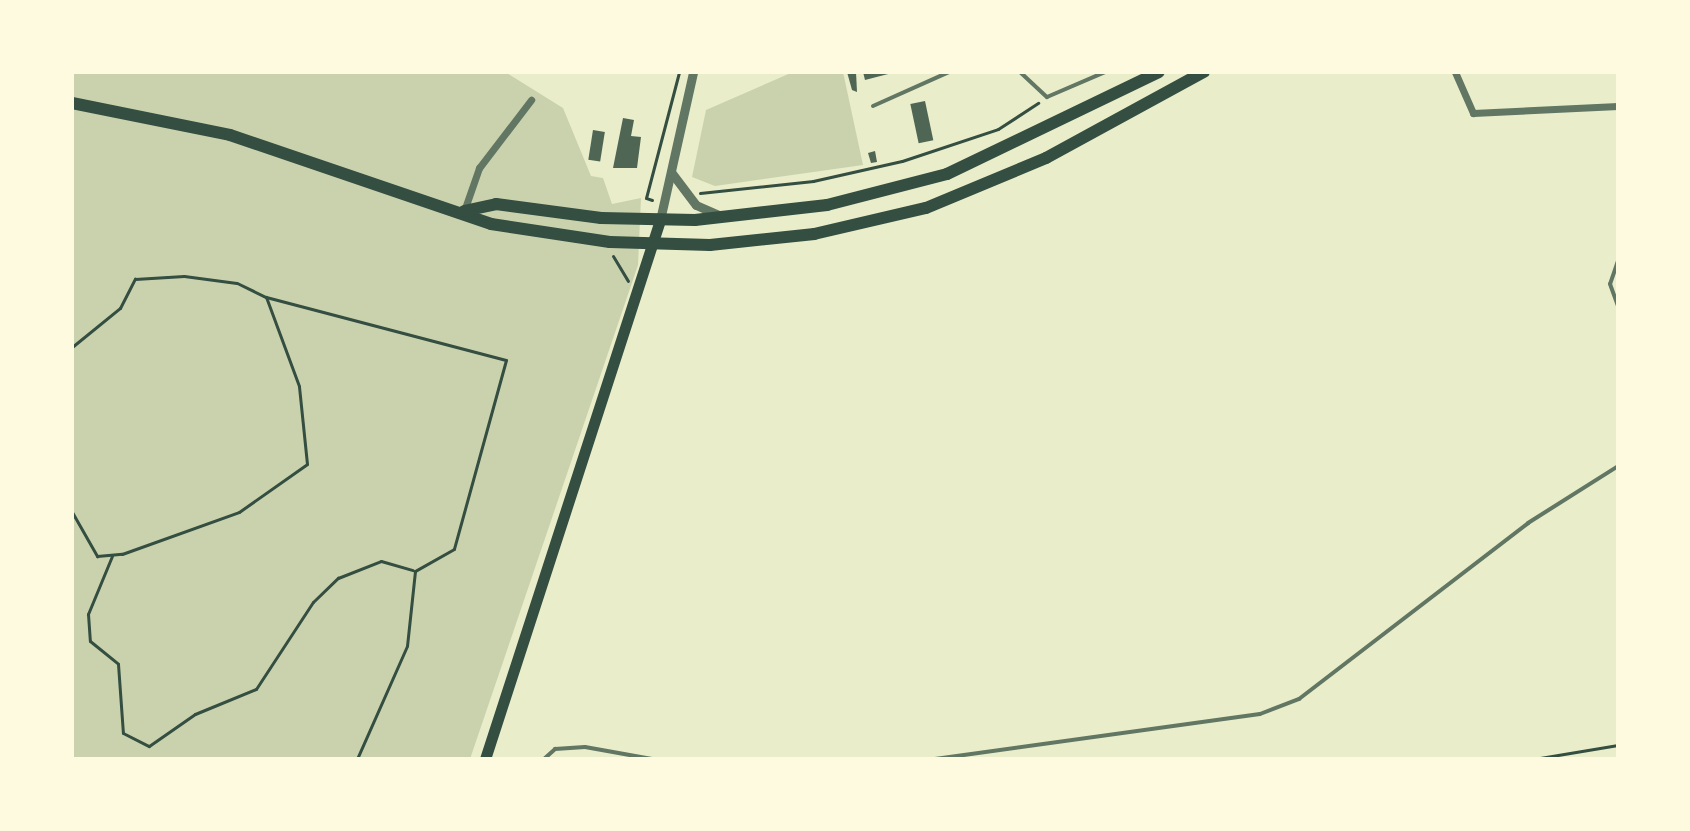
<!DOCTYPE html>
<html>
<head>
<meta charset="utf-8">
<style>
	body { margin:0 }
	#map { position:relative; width:1690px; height:831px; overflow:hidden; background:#e9edc9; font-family:Poppins,sans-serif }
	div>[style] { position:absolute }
	.green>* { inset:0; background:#cad2ad }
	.building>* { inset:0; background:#4f6655; transform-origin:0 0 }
	.path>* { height:3px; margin:-1.5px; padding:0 1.5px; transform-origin:1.5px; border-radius:1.5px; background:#344e41 }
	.service>* { height:4px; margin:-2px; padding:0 2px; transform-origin:2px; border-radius:2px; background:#617663 }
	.minor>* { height:7px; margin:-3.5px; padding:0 3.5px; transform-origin:3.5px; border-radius:3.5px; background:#617663 }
	.tertiary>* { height:9px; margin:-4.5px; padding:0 4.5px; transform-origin:4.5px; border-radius:4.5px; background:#617663 }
	.secondary>* { height:11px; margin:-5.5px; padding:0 5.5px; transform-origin:5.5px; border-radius:5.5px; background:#344e41 }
	.primary>* { height:12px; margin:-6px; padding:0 6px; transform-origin:6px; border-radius:6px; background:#344e41 }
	span { translate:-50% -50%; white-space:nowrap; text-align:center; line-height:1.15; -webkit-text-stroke:7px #fefae0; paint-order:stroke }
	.frame { position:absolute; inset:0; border:74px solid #fefae0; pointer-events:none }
</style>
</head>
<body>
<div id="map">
	<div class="green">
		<div style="clip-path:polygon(72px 72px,505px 72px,563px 108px,591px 176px,603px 178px,612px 204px,641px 198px,638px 265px,470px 759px,72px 759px)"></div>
		<div style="clip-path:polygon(793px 72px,843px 72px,863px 165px,715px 186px,692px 177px,706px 110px)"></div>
	</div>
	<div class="building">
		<div style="clip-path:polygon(847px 72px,856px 72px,857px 92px,852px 90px)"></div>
		<div style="clip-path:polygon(863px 72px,892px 72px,892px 73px,865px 80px)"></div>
		<div style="left:925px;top:101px;width:40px;height:15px;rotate:78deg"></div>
		<div style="clip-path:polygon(623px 118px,634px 120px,631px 136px,641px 137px,637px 168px,613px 168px)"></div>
		<div style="left:593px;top:130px;width:12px;height:30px;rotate:9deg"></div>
		<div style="clip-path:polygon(875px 151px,877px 162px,871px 163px,868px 153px)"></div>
	</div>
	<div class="path">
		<div style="left:700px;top:193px;width:114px;rotate:-6.1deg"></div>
		<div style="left:813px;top:181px;width:91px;rotate:-12.7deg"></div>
		<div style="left:902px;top:161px;width:101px;rotate:-18.4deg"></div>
		<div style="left:998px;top:129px;width:48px;rotate:-33deg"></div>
		<div style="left:652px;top:200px;width:6px;rotate:-162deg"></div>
		<div style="left:646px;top:198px;width:130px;rotate:-75.3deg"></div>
		<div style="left:613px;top:256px;width:29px;rotate:59deg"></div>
		<div style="left:72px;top:347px;width:62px;rotate:-39.1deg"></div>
		<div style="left:120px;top:308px;width:33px;rotate:-63deg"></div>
		<div style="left:135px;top:279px;width:49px;rotate:-3.5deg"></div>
		<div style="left:184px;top:276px;width:53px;rotate:7.5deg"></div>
		<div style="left:237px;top:283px;width:32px;rotate:26deg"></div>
		<div style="left:266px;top:297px;width:248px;rotate:14.7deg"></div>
		<div style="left:506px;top:360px;width:196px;rotate:105.4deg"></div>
		<div style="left:454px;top:549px;width:45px;rotate:150.6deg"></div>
		<div style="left:415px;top:571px;width:75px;rotate:96.1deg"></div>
		<div style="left:407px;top:646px;width:124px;rotate:113.9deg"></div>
		<div style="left:72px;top:512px;width:51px;rotate:60.4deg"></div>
		<div style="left:97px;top:556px;width:25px;rotate:-5deg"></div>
		<div style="left:122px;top:554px;width:124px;rotate:-19.7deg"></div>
		<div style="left:239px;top:512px;width:83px;rotate:-35.2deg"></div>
		<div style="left:307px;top:464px;width:78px;rotate:-95.9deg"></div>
		<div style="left:299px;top:386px;width:95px;rotate:-110.3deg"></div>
		<div style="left:112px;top:556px;width:63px;rotate:112.5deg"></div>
		<div style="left:88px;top:614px;width:27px;rotate:86deg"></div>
		<div style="left:90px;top:641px;width:36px;rotate:39deg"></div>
		<div style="left:118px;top:664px;width:69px;rotate:85.9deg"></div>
		<div style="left:123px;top:733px;width:29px;rotate:27deg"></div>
		<div style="left:149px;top:746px;width:56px;rotate:-34.8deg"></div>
		<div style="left:195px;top:714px;width:66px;rotate:-22.3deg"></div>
		<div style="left:256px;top:689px;width:104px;rotate:-56.8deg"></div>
		<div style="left:313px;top:602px;width:35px;rotate:-44deg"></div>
		<div style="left:338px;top:578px;width:46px;rotate:-21.6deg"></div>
		<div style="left:381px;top:561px;width:33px;rotate:16deg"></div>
		<div style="left:1534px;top:759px;width:85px;rotate:-9.5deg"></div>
	</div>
	<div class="service">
		<div style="left:1020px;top:72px;width:37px;rotate:43deg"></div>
		<div style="left:1047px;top:97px;width:63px;rotate:-23.3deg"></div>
		<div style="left:873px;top:106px;width:83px;rotate:-24.1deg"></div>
		<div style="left:1618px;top:261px;width:24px;rotate:109deg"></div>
		<div style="left:1610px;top:284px;width:23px;rotate:70deg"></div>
		<div style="left:544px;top:759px;width:15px;rotate:-42deg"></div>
		<div style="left:555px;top:749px;width:30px;rotate:-4deg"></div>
		<div style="left:585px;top:747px;width:68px;rotate:10.2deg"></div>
		<div style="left:935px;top:759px;width:328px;rotate:-7.9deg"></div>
		<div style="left:1260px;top:714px;width:42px;rotate:-21deg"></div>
		<div style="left:1299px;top:699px;width:289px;rotate:-37.5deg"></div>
		<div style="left:1528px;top:523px;width:107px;rotate:-32.3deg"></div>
	</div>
	<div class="minor">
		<div style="left:1455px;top:72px;width:45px;rotate:66.3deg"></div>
		<div style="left:1473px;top:113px;width:145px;rotate:-2.8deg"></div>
		<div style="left:464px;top:211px;width:46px;rotate:-70.8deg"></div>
		<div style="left:479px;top:168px;width:86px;rotate:-52.6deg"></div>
	</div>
	<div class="tertiary">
		<div style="left:671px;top:172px;width:41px;rotate:52.9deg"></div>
		<div style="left:696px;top:205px;width:27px;rotate:24deg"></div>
		<div style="left:660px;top:220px;width:152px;rotate:-77.4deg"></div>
	</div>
	<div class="secondary">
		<div style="left:485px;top:759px;width:567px;rotate:-72.01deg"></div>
	</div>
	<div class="primary">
		<div style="left:72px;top:103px;width:161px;rotate:11.4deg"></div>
		<div style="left:230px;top:135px;width:276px;rotate:18.8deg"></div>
		<div style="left:491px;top:224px;width:120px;rotate:8.6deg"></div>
		<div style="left:610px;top:242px;width:100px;rotate:1.7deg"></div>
		<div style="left:710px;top:245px;width:105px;rotate:-6deg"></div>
		<div style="left:814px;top:234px;width:115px;rotate:-13.1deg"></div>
		<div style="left:926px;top:208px;width:130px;rotate:-22.6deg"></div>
		<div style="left:1046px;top:158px;width:180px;rotate:-28.6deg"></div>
		<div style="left:464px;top:211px;width:33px;rotate:-12deg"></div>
		<div style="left:496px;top:204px;width:106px;rotate:7.6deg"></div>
		<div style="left:601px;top:218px;width:94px;rotate:1.2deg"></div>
		<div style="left:695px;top:220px;width:133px;rotate:-6.5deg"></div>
		<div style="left:827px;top:205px;width:124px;rotate:-14.5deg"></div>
		<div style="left:947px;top:174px;width:235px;rotate:-25.7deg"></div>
	</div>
	<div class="frame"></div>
</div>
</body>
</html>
